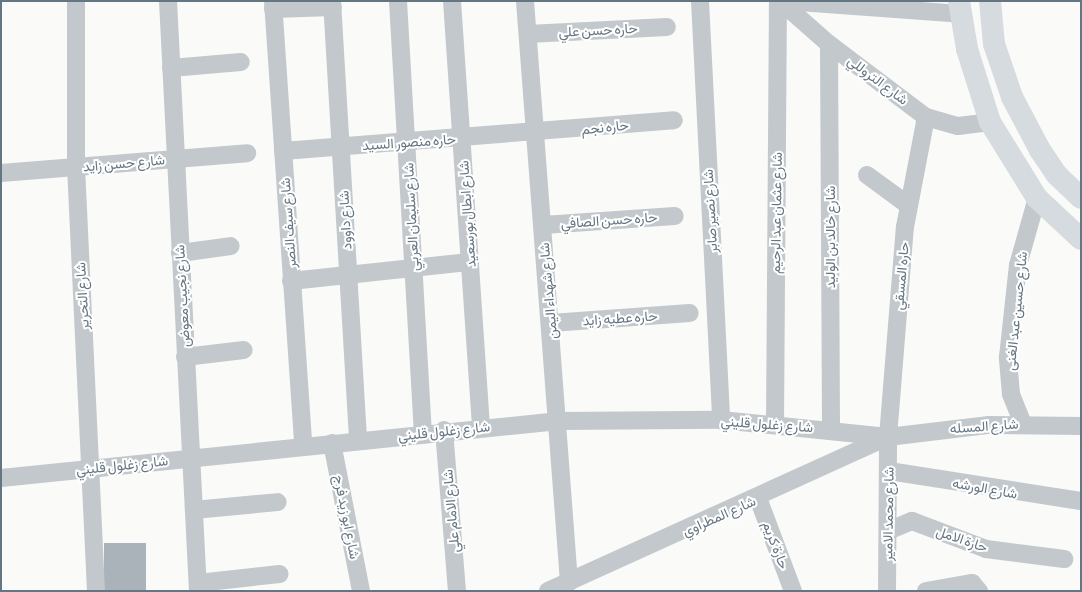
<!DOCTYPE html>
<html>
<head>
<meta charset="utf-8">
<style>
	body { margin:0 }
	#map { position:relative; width:1082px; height:592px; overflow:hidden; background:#fafaf8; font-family:"Asap Condensed",Vazirmatn,sans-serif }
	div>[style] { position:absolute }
	.building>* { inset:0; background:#aab3b9; transform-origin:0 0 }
	.minor>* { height:18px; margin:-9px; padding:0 9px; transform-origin:9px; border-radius:9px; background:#c3c8cc }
	.major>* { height:22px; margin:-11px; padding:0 11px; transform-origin:11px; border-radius:11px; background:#d6dbdf }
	span { translate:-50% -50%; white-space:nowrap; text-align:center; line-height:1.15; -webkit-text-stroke:4px #fff; paint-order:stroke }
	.street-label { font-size:14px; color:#657683 }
	.frame { position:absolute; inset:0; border:2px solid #657683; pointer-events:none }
</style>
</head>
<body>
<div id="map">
	<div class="building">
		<div style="left:104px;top:543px;width:42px;height:48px"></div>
	</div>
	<div class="minor">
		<div style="left:76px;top:1px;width:166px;rotate:90deg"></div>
		<div style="left:76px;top:167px;width:424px;rotate:87.3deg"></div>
		<div style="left:168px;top:1px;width:591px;rotate:87.09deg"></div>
		<div style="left:273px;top:1px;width:446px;rotate:86.1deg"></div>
		<div style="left:332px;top:1px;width:440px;rotate:86.6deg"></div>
		<div style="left:398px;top:1px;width:433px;rotate:86.7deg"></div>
		<div style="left:452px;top:1px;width:427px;rotate:86.1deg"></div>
		<div style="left:525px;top:1px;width:583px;rotate:85.67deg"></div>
		<div style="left:700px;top:1px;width:420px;rotate:87.1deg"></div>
		<div style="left:780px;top:1px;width:65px;rotate:41.3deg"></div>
		<div style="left:829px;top:44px;width:121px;rotate:37deg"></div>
		<div style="left:926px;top:117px;width:33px;rotate:16deg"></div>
		<div style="left:958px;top:126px;width:32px;rotate:-7deg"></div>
		<div style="left:799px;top:2px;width:162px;rotate:4.2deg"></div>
		<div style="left:273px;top:9px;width:60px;rotate:-1.9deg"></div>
		<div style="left:528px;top:34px;width:139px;rotate:-2.9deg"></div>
		<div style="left:829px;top:44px;width:386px;rotate:89.7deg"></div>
		<div style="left:171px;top:68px;width:70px;rotate:-4.9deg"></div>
		<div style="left:283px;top:151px;width:392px;rotate:-4.5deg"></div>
		<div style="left:1px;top:173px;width:247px;rotate:-4.6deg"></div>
		<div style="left:867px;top:175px;width:51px;rotate:36.2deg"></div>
		<div style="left:543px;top:225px;width:132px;rotate:-3.9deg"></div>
		<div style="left:180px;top:253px;width:51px;rotate:-7.8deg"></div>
		<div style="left:291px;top:281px;width:180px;rotate:-6.1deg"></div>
		<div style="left:551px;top:323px;width:139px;rotate:-4.1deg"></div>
		<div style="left:185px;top:357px;width:59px;rotate:-6.8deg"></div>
		<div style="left:775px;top:424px;width:423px;rotate:-89.6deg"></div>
		<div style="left:1023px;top:424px;width:32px;rotate:-112deg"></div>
		<div style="left:1011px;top:394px;width:37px;rotate:-95deg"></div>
		<div style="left:1008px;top:357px;width:93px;rotate:-83.8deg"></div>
		<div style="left:1018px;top:265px;width:70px;rotate:-74.2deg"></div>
		<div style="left:444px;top:430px;width:162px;rotate:85.4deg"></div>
		<div style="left:332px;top:443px;width:151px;rotate:78.9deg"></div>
		<div style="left:889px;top:471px;width:194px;rotate:8.9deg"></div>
		<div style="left:1px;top:478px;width:561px;rotate:-5.83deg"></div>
		<div style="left:559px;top:421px;width:162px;rotate:-0.4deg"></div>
		<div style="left:721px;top:420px;width:168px;rotate:5.8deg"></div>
		<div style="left:758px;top:498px;width:99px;rotate:69.4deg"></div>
		<div style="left:194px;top:510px;width:84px;rotate:-5.4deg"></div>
		<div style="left:888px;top:531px;width:26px;rotate:-23deg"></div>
		<div style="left:912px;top:521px;width:79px;rotate:20.7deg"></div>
		<div style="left:986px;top:549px;width:79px;rotate:7.3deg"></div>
		<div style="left:198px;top:583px;width:82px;rotate:-6.3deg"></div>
		<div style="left:548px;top:591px;width:373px;rotate:-24.4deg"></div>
		<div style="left:888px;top:437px;width:102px;rotate:-6.8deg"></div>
		<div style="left:989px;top:425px;width:92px;rotate:0.6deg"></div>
		<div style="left:887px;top:591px;width:154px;rotate:-89.6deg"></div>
		<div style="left:888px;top:437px;width:211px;rotate:-85.4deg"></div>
		<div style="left:905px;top:227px;width:112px;rotate:-79.2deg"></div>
		<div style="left:926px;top:591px;width:47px;rotate:-9.9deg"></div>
		<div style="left:972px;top:583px;width:11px;rotate:49deg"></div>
	</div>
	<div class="major">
		<div style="left:959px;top:1px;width:49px;rotate:80.5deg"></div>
		<div style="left:967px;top:49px;width:77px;rotate:72.5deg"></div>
		<div style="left:990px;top:122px;width:89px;rotate:58.3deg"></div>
		<div style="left:1037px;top:198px;width:60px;rotate:43deg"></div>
		<div style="left:990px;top:1px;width:43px;rotate:84.7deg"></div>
		<div style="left:994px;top:44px;width:56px;rotate:71.2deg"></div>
		<div style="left:1012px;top:97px;width:60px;rotate:62.2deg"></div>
		<div style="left:1040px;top:150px;width:30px;rotate:56deg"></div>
		<div style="left:1057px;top:175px;width:33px;rotate:44deg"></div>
	</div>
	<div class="street-label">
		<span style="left:598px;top:30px;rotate:-3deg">حاره حسن علي</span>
		<span style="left:878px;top:80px;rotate:37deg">شارع التروللي</span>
		<span style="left:605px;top:127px;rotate:-6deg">حاره نجم</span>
		<span style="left:409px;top:142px;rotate:-4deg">حاره منصور السيد</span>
		<span style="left:124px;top:163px;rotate:-5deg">شارع حسن زايد</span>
		<span style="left:710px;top:211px;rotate:-93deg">شارع نصير صابر</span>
		<span style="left:776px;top:213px;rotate:-89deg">شارع عثمان عبد الرحيم</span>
		<span style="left:467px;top:214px;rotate:-94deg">شارع ابطال بورسعيد</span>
		<span style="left:411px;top:217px;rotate:-93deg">شارع سليمان العربي</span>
		<span style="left:345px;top:220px;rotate:-93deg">شارع داوود</span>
		<span style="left:609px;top:220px;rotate:-4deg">حاره حسن الصافي</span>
		<span style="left:288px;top:223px;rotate:-94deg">شارع سيف النصر</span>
		<span style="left:830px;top:237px;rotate:-90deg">شارع خالد بن الوليد</span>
		<span style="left:901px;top:276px;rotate:-85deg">حاره المسقي</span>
		<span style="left:548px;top:291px;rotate:-95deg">شارع شهداء اليمن</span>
		<span style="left:82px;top:296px;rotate:-93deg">شارع التحرير</span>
		<span style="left:182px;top:296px;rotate:-93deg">شارع نجيب معوض</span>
		<span style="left:1016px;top:311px;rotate:-84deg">شارع حسين عبد الغنى</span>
		<span style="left:620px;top:318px;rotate:-4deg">حاره عطيه زايد</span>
		<span style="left:767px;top:424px;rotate:4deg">شارع زغلول قليني</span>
		<span style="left:984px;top:426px;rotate:-4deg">شارع المسله</span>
		<span style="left:444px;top:431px;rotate:-6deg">شارع زغلول قليني</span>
		<span style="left:122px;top:465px;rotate:-6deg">شارع زغلول قليني</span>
		<span style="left:985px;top:488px;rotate:10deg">شارع الورشه</span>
		<span style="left:451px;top:511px;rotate:-95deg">شارع الامام علي</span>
		<span style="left:888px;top:514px;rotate:-89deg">شارع محمد الامير</span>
		<span style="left:719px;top:516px;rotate:-24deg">شارع المطراوي</span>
		<span style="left:347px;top:517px;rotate:79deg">شارع ابو زيد فرج</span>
		<span style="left:962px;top:539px;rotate:19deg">حارة الامل</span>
		<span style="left:776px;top:545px;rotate:69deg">حارة كريم</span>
	</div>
	<div class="frame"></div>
</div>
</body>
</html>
